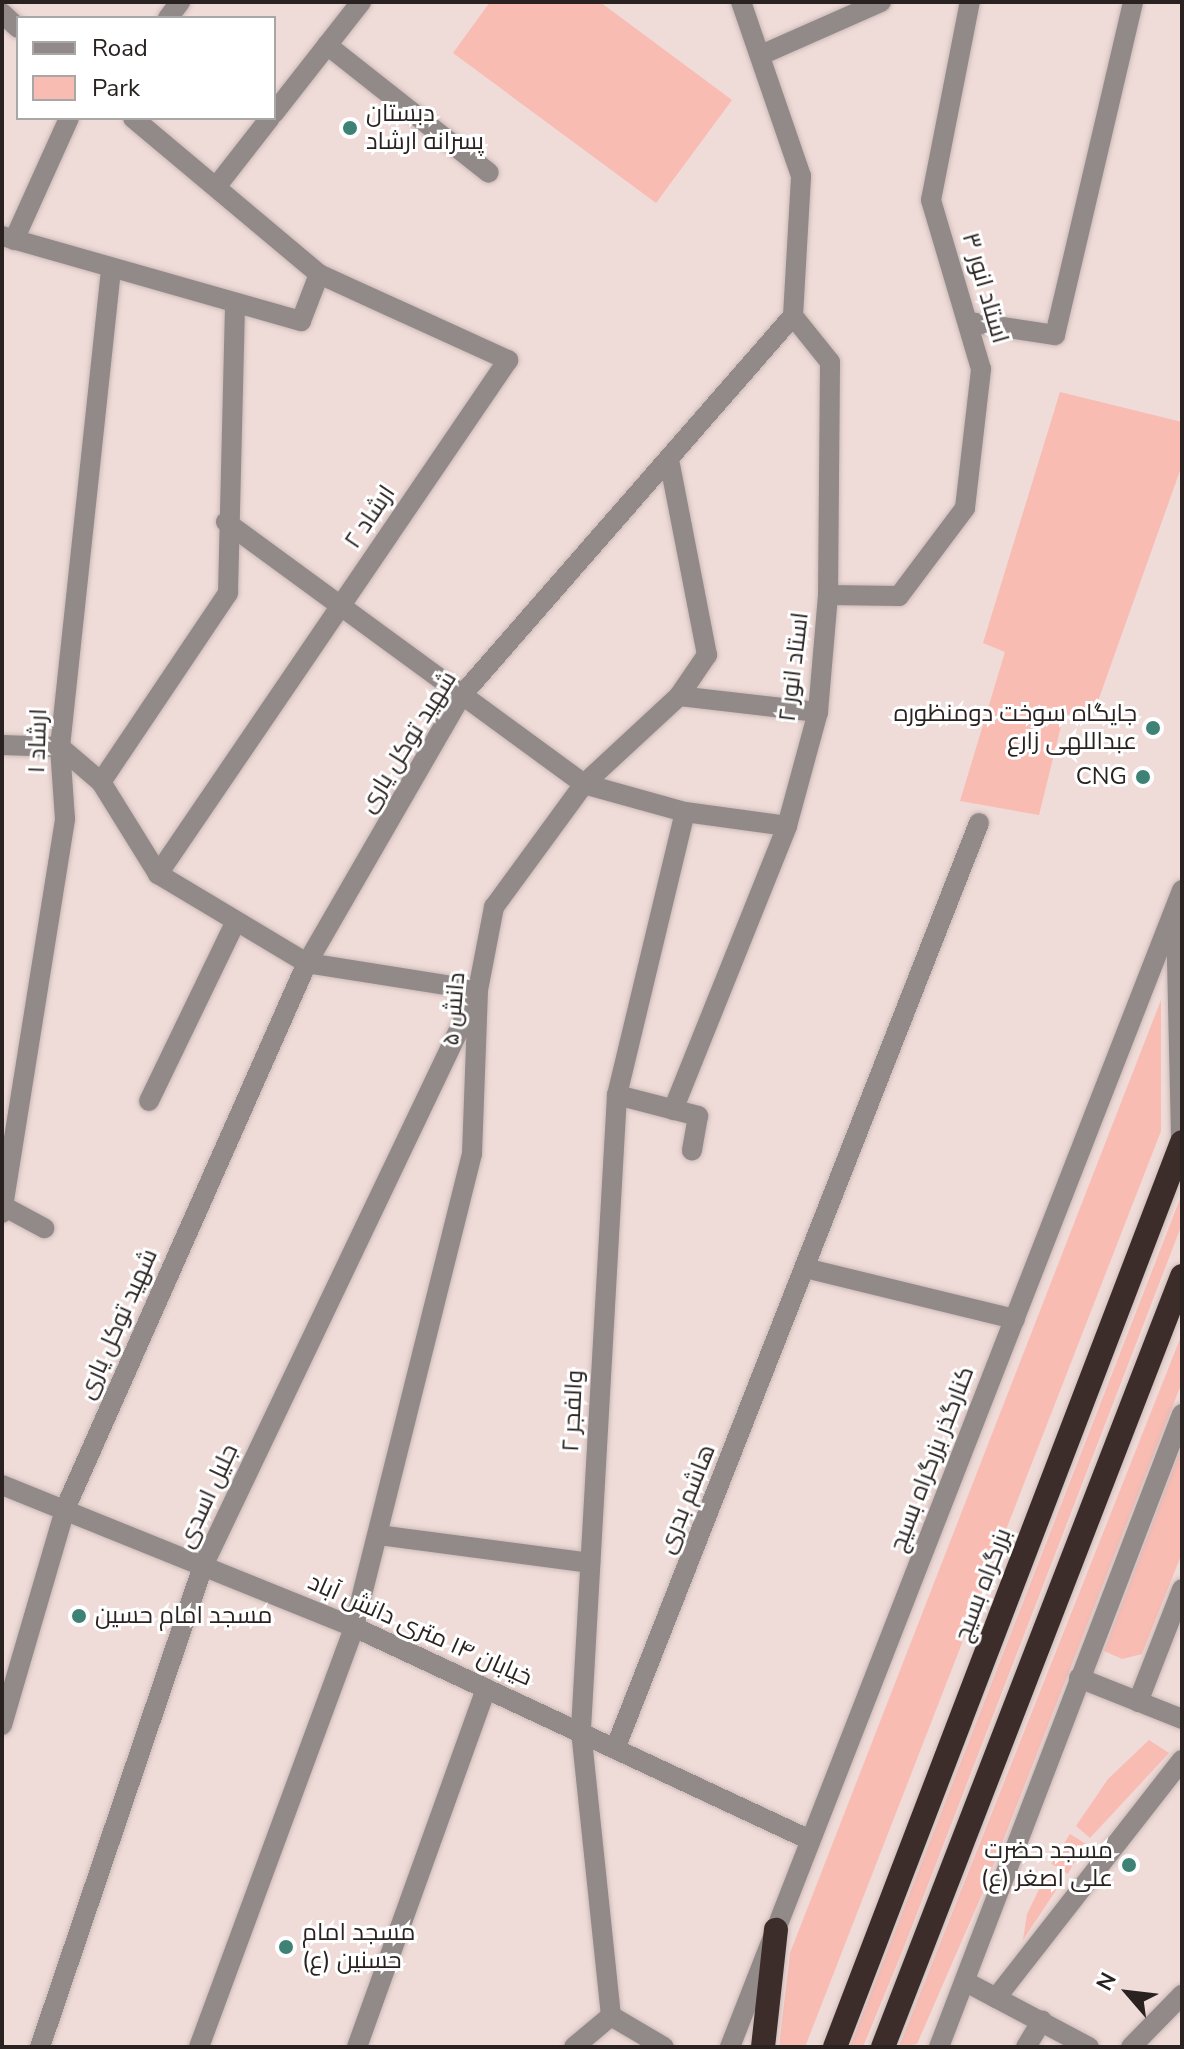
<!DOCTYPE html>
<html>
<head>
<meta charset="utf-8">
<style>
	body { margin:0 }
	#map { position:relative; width:1184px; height:2049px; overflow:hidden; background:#efdbd8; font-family:"Nunito Sans",Cairo,sans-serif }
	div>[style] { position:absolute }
	.green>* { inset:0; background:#f8bcb3; transform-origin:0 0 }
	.roads { filter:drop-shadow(0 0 2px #cbbab7) drop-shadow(0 0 2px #cbbab7) }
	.minor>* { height:20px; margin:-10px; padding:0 10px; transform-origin:10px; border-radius:10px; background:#928a89 }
	.highway>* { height:24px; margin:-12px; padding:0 12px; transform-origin:12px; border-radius:12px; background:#3c2d2b }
	.dots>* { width:22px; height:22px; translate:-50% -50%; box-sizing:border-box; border:4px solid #fff; border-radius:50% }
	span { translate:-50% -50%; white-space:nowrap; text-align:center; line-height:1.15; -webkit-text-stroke:6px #fff; paint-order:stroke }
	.poi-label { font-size:24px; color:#292221 }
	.left { translate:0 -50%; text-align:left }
	.right { translate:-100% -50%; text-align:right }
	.street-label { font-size:24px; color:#292221 }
	.frame { position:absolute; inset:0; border:4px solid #292221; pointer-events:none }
	.legend { position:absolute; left:16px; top:16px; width:260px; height:104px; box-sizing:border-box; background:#fff; border:2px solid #a9a7a6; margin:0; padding:10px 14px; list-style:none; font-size:24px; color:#292221 }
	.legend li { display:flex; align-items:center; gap:16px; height:40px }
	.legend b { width:40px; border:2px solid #a9a7a6 }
	.north { position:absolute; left:1088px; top:1953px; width:80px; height:80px; -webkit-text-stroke:6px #fff; paint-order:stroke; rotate:298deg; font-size:22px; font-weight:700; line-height:32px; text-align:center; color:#292221 }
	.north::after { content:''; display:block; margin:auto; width:28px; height:36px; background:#292221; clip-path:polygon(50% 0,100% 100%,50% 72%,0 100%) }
</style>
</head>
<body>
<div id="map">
	<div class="green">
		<div style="clip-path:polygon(490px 2px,600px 2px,732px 100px,656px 203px,453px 53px)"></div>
		<div style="clip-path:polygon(1060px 392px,1182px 422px,1182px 465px,1092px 718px,1064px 714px,1039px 815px,960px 801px,1005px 652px,983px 643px)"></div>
		<div style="clip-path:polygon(1161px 1000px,1161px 1131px,805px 2047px,779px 2047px,790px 1953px)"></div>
		<div style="clip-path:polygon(1182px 1194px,1182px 1224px,904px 1947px,863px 2047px,850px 2047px)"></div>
		<div style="clip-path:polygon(1182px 1334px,1182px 1382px,983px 1892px,917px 2044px,899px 2047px)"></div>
		<div style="clip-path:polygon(1182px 1445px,1182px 1553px,1142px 1654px,1122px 1659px,1104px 1651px)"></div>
		<div style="clip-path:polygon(1149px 1740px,1169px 1753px,1090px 1838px,1076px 1826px,1108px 1779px)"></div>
		<div style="left:1070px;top:1834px;width:19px;height:35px;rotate:32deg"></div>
		<div style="clip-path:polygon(1048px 1871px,1062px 1881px,1023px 1940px,1027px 1914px)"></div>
	</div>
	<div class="roads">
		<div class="minor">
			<div style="left:2px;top:13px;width:22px;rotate:43deg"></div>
			<div style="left:168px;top:18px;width:20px;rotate:-53deg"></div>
			<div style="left:327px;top:45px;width:206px;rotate:38.3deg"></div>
			<div style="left:763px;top:54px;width:129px;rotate:-23.8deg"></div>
			<div style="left:274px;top:113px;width:141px;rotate:-51.9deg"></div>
			<div style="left:133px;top:118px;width:243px;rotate:40deg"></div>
			<div style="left:319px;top:274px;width:208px;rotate:24.5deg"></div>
			<div style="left:508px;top:360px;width:622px;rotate:124.25deg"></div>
			<div style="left:216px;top:187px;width:88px;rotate:-52deg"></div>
			<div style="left:2px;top:236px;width:311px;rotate:15.9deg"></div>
			<div style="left:301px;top:321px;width:50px;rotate:-69deg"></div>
			<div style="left:14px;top:240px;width:134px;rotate:-65.7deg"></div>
			<div style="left:969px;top:322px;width:87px;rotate:8.6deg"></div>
			<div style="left:1055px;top:335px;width:342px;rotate:-76.8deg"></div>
			<div style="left:226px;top:522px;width:444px;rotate:36.2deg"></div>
			<div style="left:584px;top:784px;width:105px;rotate:15.5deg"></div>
			<div style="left:685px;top:812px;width:103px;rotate:7.8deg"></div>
			<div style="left:828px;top:595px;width:71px;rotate:0.8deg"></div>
			<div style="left:899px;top:596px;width:110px;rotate:-53.1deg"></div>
			<div style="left:965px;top:508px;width:140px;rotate:-83.4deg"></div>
			<div style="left:981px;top:369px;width:176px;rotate:-106.5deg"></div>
			<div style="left:931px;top:200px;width:202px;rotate:-78.9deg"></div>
			<div style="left:679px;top:696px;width:140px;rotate:6.6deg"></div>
			<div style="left:2px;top:745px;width:58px;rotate:2deg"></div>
			<div style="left:60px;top:747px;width:54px;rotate:40.5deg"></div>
			<div style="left:101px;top:782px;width:108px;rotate:58.2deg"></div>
			<div style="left:158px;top:874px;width:174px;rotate:30.9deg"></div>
			<div style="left:307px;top:963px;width:173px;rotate:9deg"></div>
			<div style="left:478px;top:990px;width:638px;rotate:115.52deg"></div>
			<div style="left:203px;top:1566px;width:508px;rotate:108.72deg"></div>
			<div style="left:101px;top:782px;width:228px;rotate:-56.1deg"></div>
			<div style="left:228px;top:593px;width:289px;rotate:-88.6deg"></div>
			<div style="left:1176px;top:916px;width:229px;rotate:88.7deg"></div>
			<div style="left:617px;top:1095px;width:84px;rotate:14.5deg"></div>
			<div style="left:698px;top:1116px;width:35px;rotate:100deg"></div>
			<div style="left:149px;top:1101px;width:195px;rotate:-64.2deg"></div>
			<div style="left:673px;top:1110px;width:306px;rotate:-68.1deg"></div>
			<div style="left:787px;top:826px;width:118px;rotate:-74.8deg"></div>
			<div style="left:818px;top:712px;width:117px;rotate:-85.1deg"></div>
			<div style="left:828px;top:595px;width:233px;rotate:-89.5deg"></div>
			<div style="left:830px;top:362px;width:59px;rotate:-128.8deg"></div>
			<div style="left:3px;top:1206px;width:47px;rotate:28.2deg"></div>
			<div style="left:2px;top:1213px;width:399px;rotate:-80.9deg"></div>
			<div style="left:65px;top:819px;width:72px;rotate:-94deg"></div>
			<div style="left:60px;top:747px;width:481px;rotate:-83.9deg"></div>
			<div style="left:805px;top:1268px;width:216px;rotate:13.7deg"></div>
			<div style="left:2px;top:1485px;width:380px;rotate:22deg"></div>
			<div style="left:354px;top:1627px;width:503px;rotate:25.04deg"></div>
			<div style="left:378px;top:1535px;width:214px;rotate:7.5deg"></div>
			<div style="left:1079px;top:1678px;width:111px;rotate:21.7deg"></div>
			<div style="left:1138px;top:1702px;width:121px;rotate:-68.7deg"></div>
			<div style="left:2px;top:1725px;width:225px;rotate:-73.7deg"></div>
			<div style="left:65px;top:1509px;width:597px;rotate:-66.1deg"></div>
			<div style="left:307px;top:963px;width:310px;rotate:-60deg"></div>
			<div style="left:462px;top:695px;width:503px;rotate:-48.87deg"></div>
			<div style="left:793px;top:316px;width:140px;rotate:-86.7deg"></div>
			<div style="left:801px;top:176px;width:184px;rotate:-109deg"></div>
			<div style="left:615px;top:1749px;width:995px;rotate:-68.54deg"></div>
			<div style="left:966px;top:1982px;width:139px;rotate:27.9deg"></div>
			<div style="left:996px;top:1998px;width:302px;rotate:-52deg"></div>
			<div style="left:611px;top:2016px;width:289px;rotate:-96deg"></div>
			<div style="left:581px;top:1729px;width:635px;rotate:-86.75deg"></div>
			<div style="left:617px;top:1095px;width:291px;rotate:-76.5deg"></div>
			<div style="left:611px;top:2016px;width:61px;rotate:30.3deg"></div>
			<div style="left:199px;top:2047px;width:448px;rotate:-69.7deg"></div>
			<div style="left:354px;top:1627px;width:487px;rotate:-76deg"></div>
			<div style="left:472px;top:1154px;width:164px;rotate:-87.9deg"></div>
			<div style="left:478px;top:990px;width:85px;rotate:-79.1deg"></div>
			<div style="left:494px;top:907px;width:152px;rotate:-53.8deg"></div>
			<div style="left:584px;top:784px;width:129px;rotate:-42.8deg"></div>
			<div style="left:679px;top:696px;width:50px;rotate:-55.7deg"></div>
			<div style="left:707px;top:655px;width:194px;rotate:-101deg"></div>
			<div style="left:357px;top:2047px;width:381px;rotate:-70.2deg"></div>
			<div style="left:574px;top:2047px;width:48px;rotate:-40deg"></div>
			<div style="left:730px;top:2047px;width:1242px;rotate:-68.66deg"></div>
			<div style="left:939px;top:2047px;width:678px;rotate:-69deg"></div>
			<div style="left:1026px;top:2047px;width:31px;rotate:-59deg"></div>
			<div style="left:1131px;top:2047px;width:73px;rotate:-45.6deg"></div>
		</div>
		<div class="highway">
			<div style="left:763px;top:2047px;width:118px;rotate:-83.7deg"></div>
			<div style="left:835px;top:2047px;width:969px;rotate:-69.02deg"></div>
			<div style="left:883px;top:2047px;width:827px;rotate:-68.8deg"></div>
		</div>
	</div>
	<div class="dots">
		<div style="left:350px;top:128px;background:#3e8275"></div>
		<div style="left:1153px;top:728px;background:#3e8275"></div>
		<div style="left:1143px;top:777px;background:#3e8275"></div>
		<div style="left:79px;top:1616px;background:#3e8275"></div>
		<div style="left:1129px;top:1865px;background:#3e8275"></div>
		<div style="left:286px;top:1947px;background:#3e8275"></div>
	</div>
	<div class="poi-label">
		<span class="left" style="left:366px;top:128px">دبستان<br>پسرانه ارشاد</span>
		<span class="right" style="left:1137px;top:728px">جایگاه سوخت دومنظوره<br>عبداللهی زارع</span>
		<span class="right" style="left:1127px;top:777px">CNG</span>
		<span class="left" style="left:95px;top:1616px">مسجد امام حسین</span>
		<span class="right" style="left:1113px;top:1865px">مسجد حضرت<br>علی اصغر (ع)</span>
		<span class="left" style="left:302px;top:1947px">مسجد امام<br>حسنین (ع)</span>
	</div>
	<div class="street-label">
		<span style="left:985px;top:288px;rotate:74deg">استاد انور ۳</span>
		<span style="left:370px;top:517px;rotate:-56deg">ارشاد ۲</span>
		<span style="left:794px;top:667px;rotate:-83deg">استاد انور ۲</span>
		<span style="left:38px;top:741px;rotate:-88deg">ارشاد ۱</span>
		<span style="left:408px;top:742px;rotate:-58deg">شهید توکل یاری</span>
		<span style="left:454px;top:1009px;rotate:-85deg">دانش ۵</span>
		<span style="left:118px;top:1324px;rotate:-66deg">شهید توکل یاری</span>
		<span style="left:573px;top:1411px;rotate:-87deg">والفجر ۲</span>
		<span style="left:932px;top:1459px;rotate:-69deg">کنارگذر بزرگراه بسیج</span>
		<span style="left:208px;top:1496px;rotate:-65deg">جلیل اسدی</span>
		<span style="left:687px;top:1499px;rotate:-68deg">هاشم بدری</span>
		<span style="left:983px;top:1585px;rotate:-69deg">بزرگراه بسیج</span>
		<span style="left:420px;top:1630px;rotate:24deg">خیابان ۱۴ متری دانش آباد</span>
	</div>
	<div class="frame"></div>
	<ul class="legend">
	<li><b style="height:10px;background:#928a89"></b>Road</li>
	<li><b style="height:22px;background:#f8bcb3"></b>Park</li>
	</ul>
	<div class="north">N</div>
</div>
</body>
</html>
